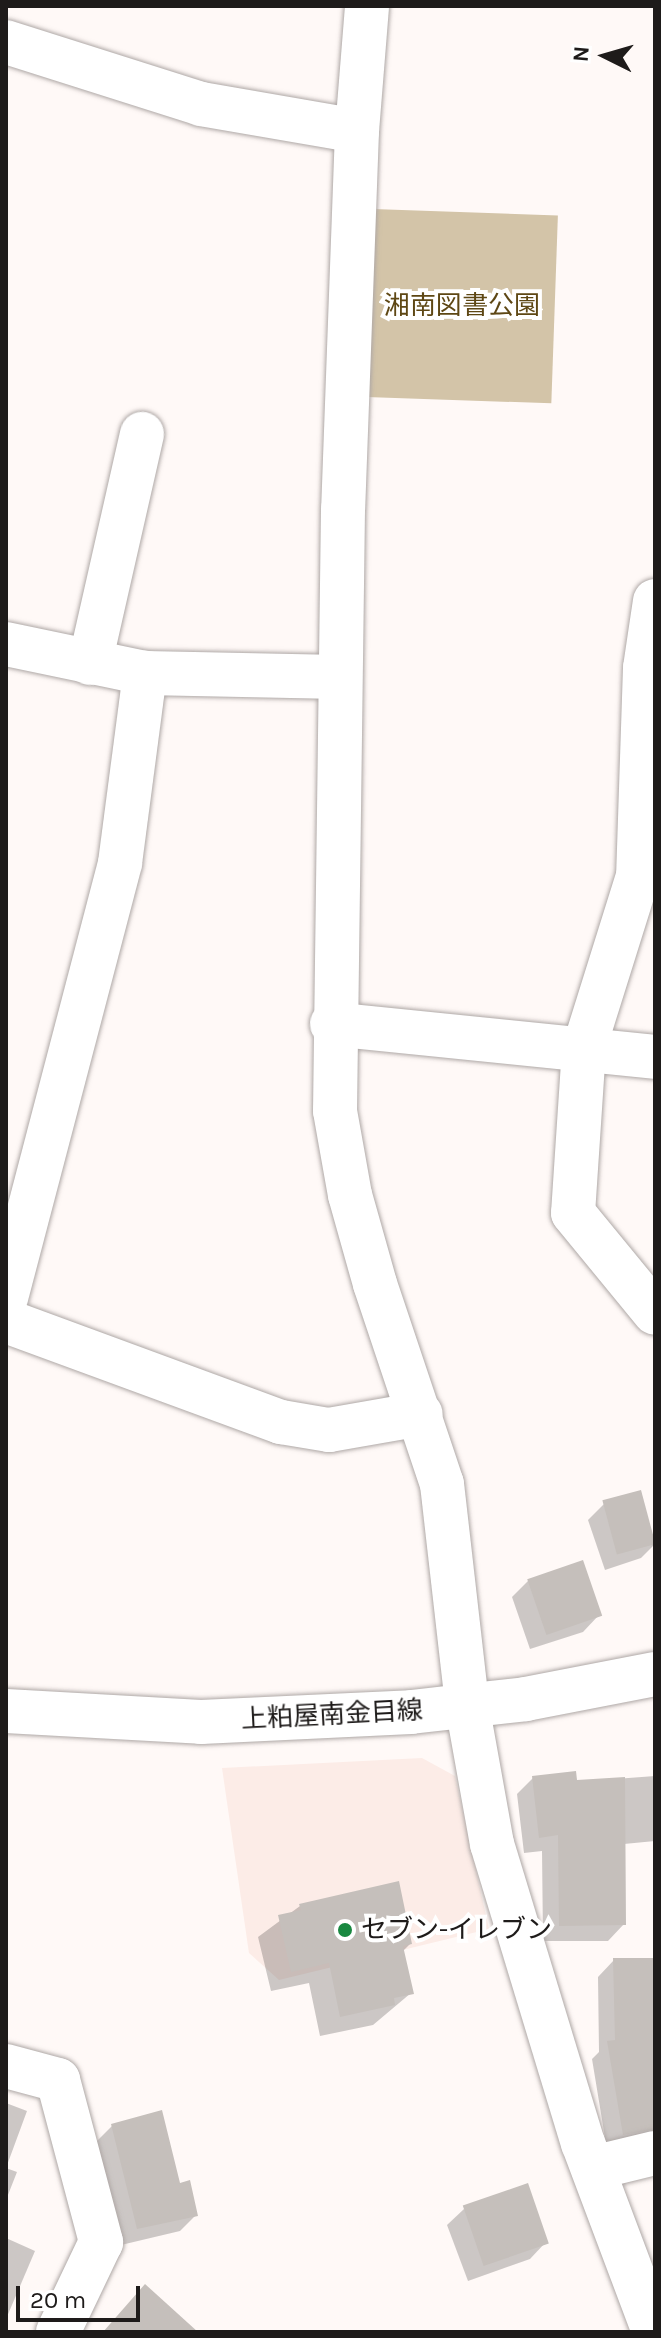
<!DOCTYPE html>
<html>
<head>
<meta charset="utf-8">
<style>
	body { margin:0 }
	#map { position:relative; width:661px; height:2338px; overflow:hidden; background:#fff9f7; font-family:Karla,"Noto Sans JP",sans-serif }
	div>[style] { position:absolute }
	.built>* { inset:0; background:#fcece7 }
	.green>* { inset:0; background:#d3c4a8; transform-origin:0 0 }
	.shadow>* { inset:0; background:#0003 }
	.building>* { inset:0; background:#c5bfbb; transform-origin:0 0 }
	.roads { filter:drop-shadow(0 0 2px #afa8a6) drop-shadow(0 0 2px #afa8a6) }
	.street>* { height:44px; margin:-22px; padding:0 22px; transform-origin:22px; border-radius:22px; background:#fff }
	.secondary>* { height:44px; margin:-22px; padding:0 22px; transform-origin:22px; border-radius:22px; background:#fff }
	.dots>* { width:22px; height:22px; translate:-50% -50%; box-sizing:border-box; border:4px solid #fff; border-radius:50% }
	span { translate:-50% -50%; white-space:nowrap; text-align:center; line-height:1.15; -webkit-text-stroke:8px #fff; paint-order:stroke }
	.park-label { font-size:26px; color:#5e4714 }
	.street-label { font-size:26px; color:#1e1b1a }
	.poi-label { font-size:26px; color:#1e1b1a }
	.left { translate:0 -50%; text-align:left }
	.frame { position:absolute; inset:0; border:8px solid #1e1b1a; pointer-events:none }
	.north { position:absolute; left:565px; top:16px; width:80px; height:80px; -webkit-text-stroke:6px #fff; paint-order:stroke; rotate:275deg; font-size:22px; font-weight:700; line-height:32px; text-align:center; color:#1e1b1a }
	.north::after { content:''; display:block; margin:auto; width:28px; height:36px; background:#1e1b1a; clip-path:polygon(50% 0,100% 100%,50% 72%,0 100%) }
	.scale { position:absolute; left:16px; top:2286px; width:124px; height:36px; box-sizing:border-box; border:4px solid #1e1b1a; border-top:0; padding-left:10px; font-size:24px; line-height:28px; white-space:nowrap; color:#1e1b1a; -webkit-text-stroke:6px #fff; paint-order:stroke }
</style>
</head>
<body>
<div id="map">
	<div class="built">
		<div style="clip-path:polygon(422px 1758px,455px 1776px,489px 1929px,279px 1980px,249px 1953px,222px 1768px)"></div>
	</div>
	<div class="green">
		<div style="left:373px;top:209px;width:185px;height:188px;rotate:2deg"></div>
	</div>
	<div class="shadow">
		<div style="clip-path:polygon(640px 1492px,655px 1544px,641px 1558px,605px 1570px,588px 1520px,604px 1504px)"></div>
		<div style="clip-path:polygon(528px 1581px,599px 1615px,583px 1632px,530px 1649px,512px 1597px)"></div>
		<div style="clip-path:polygon(655px 1776px,655px 1841px,624px 1844px,624px 1924px,608px 1941px,543px 1941px,542px 1851px,524px 1853px,517px 1794px,533px 1778px,575px 1782px)"></div>
		<div style="clip-path:polygon(300px 1906px,410px 1944px,402px 1952px,411px 1993px,373px 2025px,320px 2036px,309px 1983px,271px 1991px,258px 1937px)"></div>
		<div style="clip-path:polygon(614px 1960px,655px 1960px,655px 2139px,607px 2150px,592px 2059px,599px 2052px,598px 1977px)"></div>
		<div style="clip-path:polygon(6px 2103px,27px 2111px,6px 2168px,17px 2172px,6px 2200px)"></div>
		<div style="clip-path:polygon(112px 2126px,179px 2185px,196px 2215px,180px 2231px,121px 2245px,96px 2142px)"></div>
		<div style="clip-path:polygon(464px 2209px,546px 2242px,530px 2259px,468px 2281px,447px 2225px)"></div>
		<div style="clip-path:polygon(6px 2238px,35px 2251px,6px 2319px)"></div>
	</div>
	<div class="building">
		<div style="left:641px;top:1490px;width:56px;height:40px;rotate:75deg"></div>
		<div style="left:583px;top:1560px;width:59px;height:59px;rotate:71deg"></div>
		<div style="clip-path:polygon(576px 1771px,577px 1780px,625px 1777px,626px 1925px,559px 1926px,558px 1835px,539px 1838px,532px 1776px)"></div>
		<div style="clip-path:polygon(399px 1881px,412px 1944px,403px 1946px,414px 1994px,394px 1998px,395px 2005px,340px 2017px,329px 1963px,291px 1972px,278px 1915px,301px 1910px,299px 1904px)"></div>
		<div style="clip-path:polygon(613px 1958px,655px 1958px,655px 2129px,623px 2135px,607px 2041px,615px 2040px)"></div>
		<div style="clip-path:polygon(162px 2110px,180px 2183px,190px 2180px,198px 2216px,137px 2229px,111px 2124px)"></div>
		<div style="left:528px;top:2183px;width:64px;height:69px;rotate:71deg"></div>
		<div style="clip-path:polygon(145px 2284px,198px 2332px,103px 2332px)"></div>
	</div>
	<div class="roads">
		<div class="street">
			<div style="left:357px;top:131px;width:378px;rotate:92.1deg"></div>
			<div style="left:343px;top:509px;width:602px;rotate:90.76deg"></div>
			<div style="left:335px;top:1111px;width:85px;rotate:79.9deg"></div>
			<div style="left:350px;top:1195px;width:92px;rotate:74.3deg"></div>
			<div style="left:375px;top:1284px;width:211px;rotate:71.5deg"></div>
			<div style="left:442px;top:1484px;width:222px;rotate:83.5deg"></div>
			<div style="left:467px;top:1705px;width:141px;rotate:79.8deg"></div>
			<div style="left:492px;top:1844px;width:313px;rotate:73.1deg"></div>
			<div style="left:583px;top:2143px;width:202px;rotate:69.4deg"></div>
			<div style="left:655px;top:601px;width:68px;rotate:98.5deg"></div>
			<div style="left:645px;top:668px;width:208px;rotate:91.9deg"></div>
			<div style="left:638px;top:876px;width:180px;rotate:107.4deg"></div>
			<div style="left:584px;top:1048px;width:165px;rotate:93.8deg"></div>
			<div style="left:573px;top:1213px;width:129px;rotate:50.6deg"></div>
			<div style="left:6px;top:644px;width:142px;rotate:11.8deg"></div>
			<div style="left:145px;top:673px;width:195px;rotate:1.2deg"></div>
			<div style="left:90px;top:663px;width:235px;rotate:-77.2deg"></div>
			<div style="left:332px;top:1024px;width:325px;rotate:5.8deg"></div>
			<div style="left:6px;top:1298px;width:450px;rotate:-75.3deg"></div>
			<div style="left:120px;top:863px;width:192px;rotate:-82.5deg"></div>
			<div style="left:6px;top:1321px;width:293px;rotate:20.2deg"></div>
			<div style="left:281px;top:1422px;width:49px;rotate:9.5deg"></div>
			<div style="left:329px;top:1430px;width:93px;rotate:-9.9deg"></div>
			<div style="left:6px;top:2066px;width:54px;rotate:15.1deg"></div>
			<div style="left:58px;top:2080px;width:168px;rotate:75.1deg"></div>
			<div style="left:101px;top:2242px;width:100px;rotate:115.5deg"></div>
			<div style="left:593px;top:2168px;width:64px;rotate:-13.6deg"></div>
		</div>
		<div class="secondary">
			<div style="left:6px;top:42px;width:205px;rotate:17.6deg"></div>
			<div style="left:201px;top:104px;width:158px;rotate:9.8deg"></div>
			<div style="left:357px;top:131px;width:125px;rotate:-85.4deg"></div>
			<div style="left:6px;top:1711px;width:195px;rotate:3.2deg"></div>
			<div style="left:201px;top:1722px;width:210px;rotate:-2.7deg"></div>
			<div style="left:411px;top:1712px;width:116px;rotate:-6.4deg"></div>
			<div style="left:526px;top:1699px;width:131px;rotate:-11deg"></div>
		</div>
	</div>
	<div class="dots">
		<div style="left:345px;top:1930px;background:#198840"></div>
	</div>
	<div class="park-label">
		<span style="left:462px;top:306px">湘南図書公園</span>
	</div>
	<div class="street-label">
		<span style="left:332px;top:1715px;rotate:-3deg">上粕屋南金目線</span>
	</div>
	<div class="poi-label">
		<span class="left" style="left:361px;top:1930px">セブン-イレブン</span>
	</div>
	<div class="frame"></div>
	<div class="north">N</div>
	<div class="scale">20 m</div>
</div>
</body>
</html>
